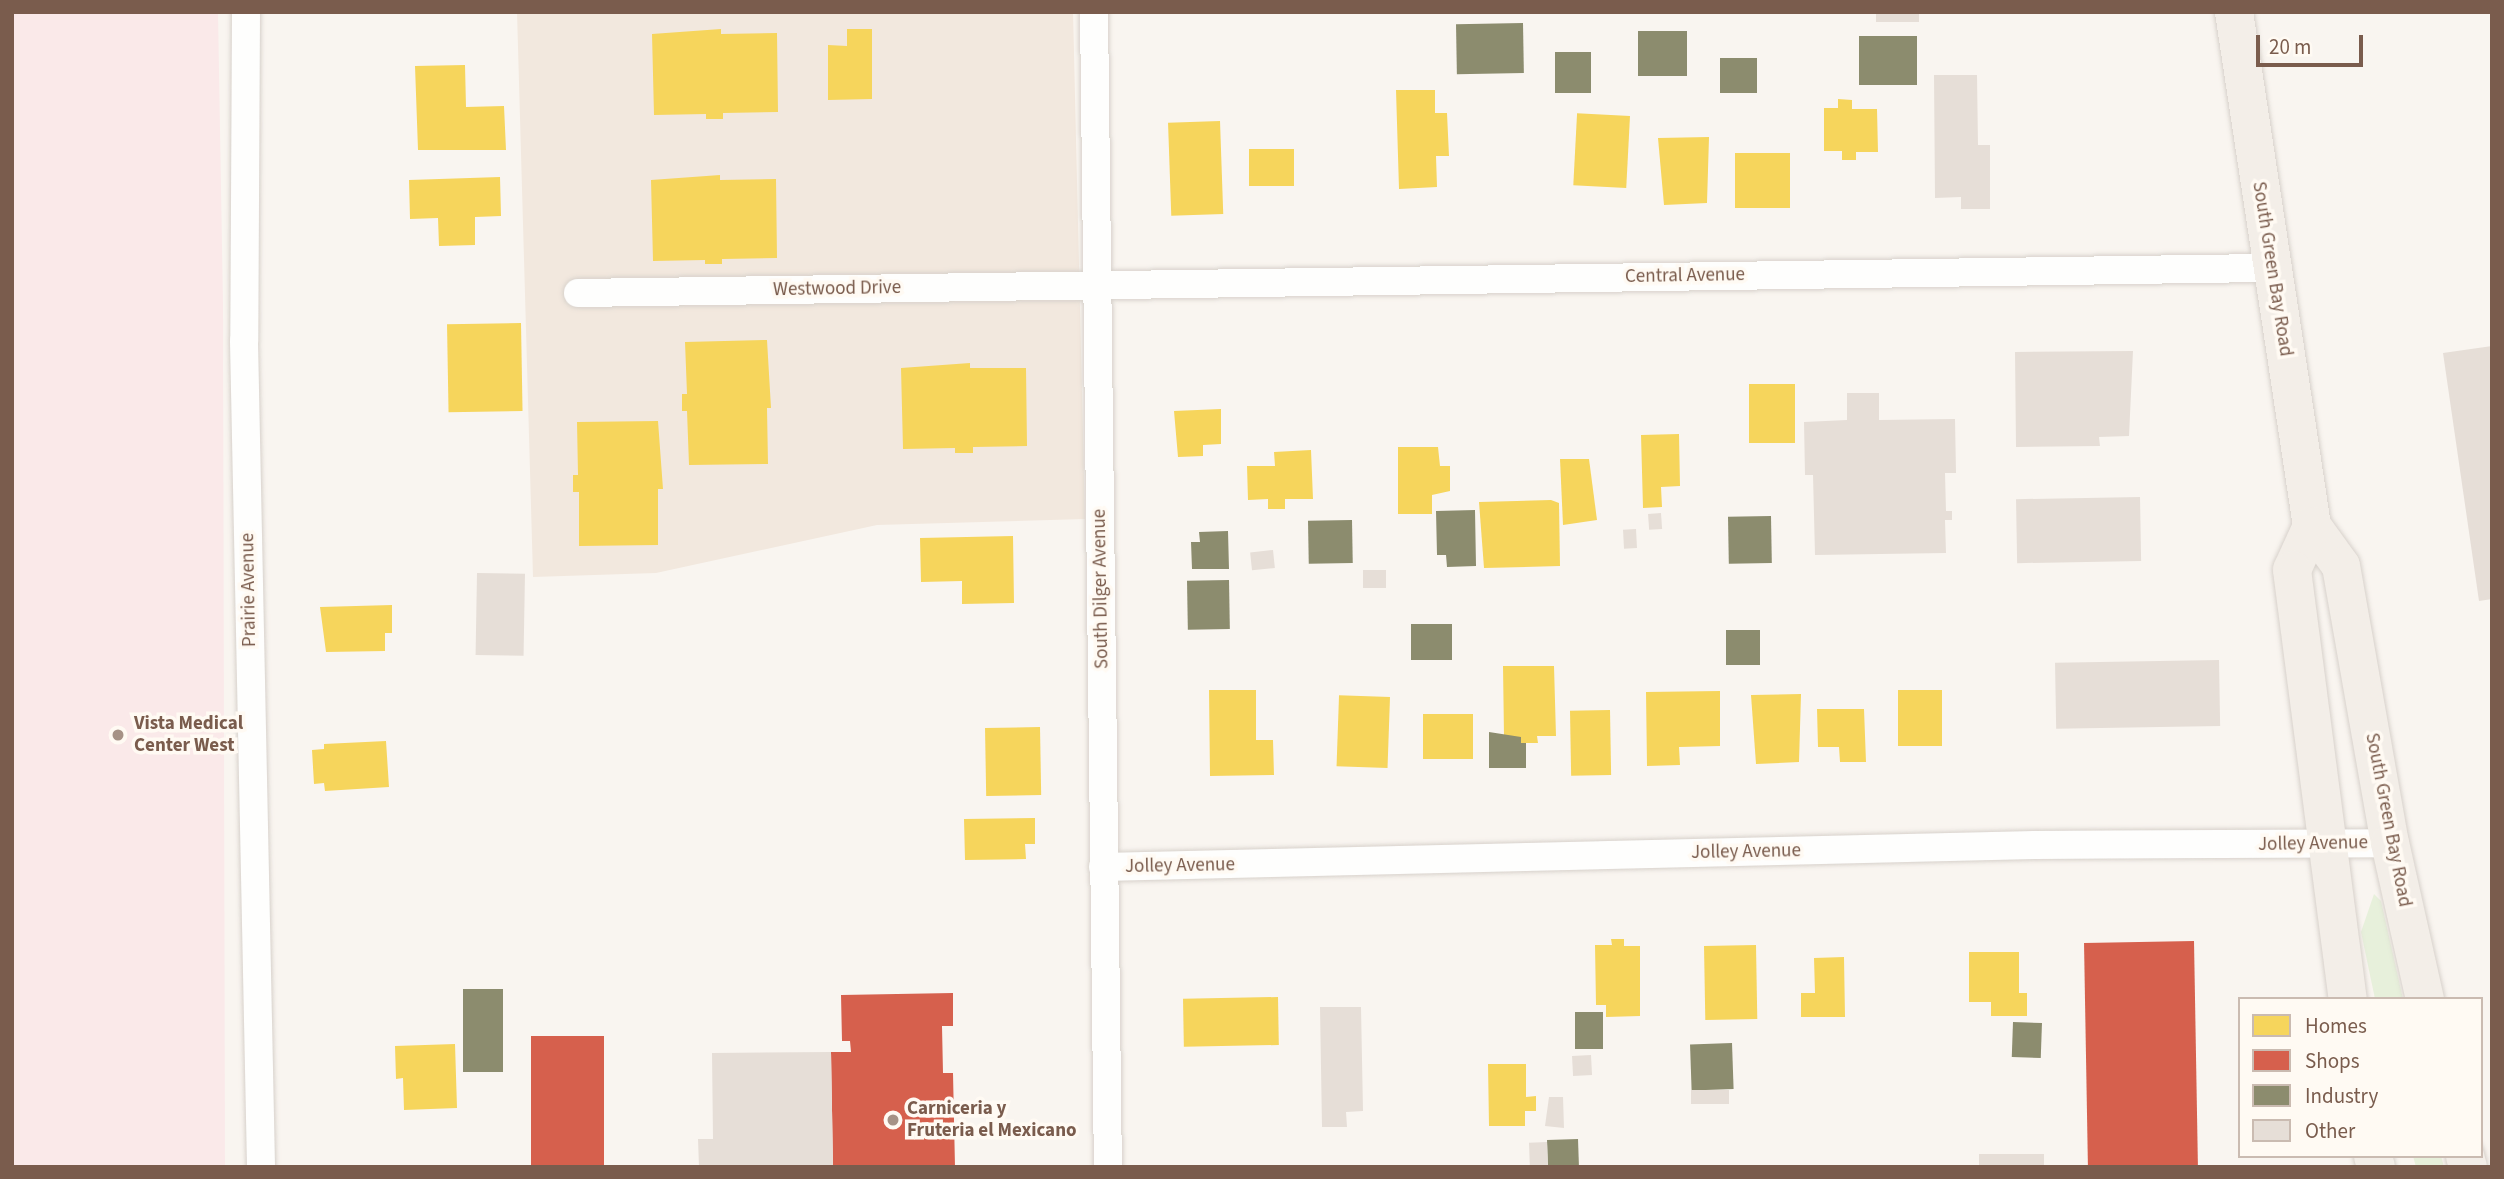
<!DOCTYPE html>
<html>
<head>
<meta charset="utf-8">
<style>
	body { margin:0 }
	#map { position:relative; width:2504px; height:1179px; overflow:hidden; background:#f9f5f0; font-family:"Source Sans 3",sans-serif }
	div>[style] { position:absolute }
	.residential>* { inset:0; background:#f2e8de }
	.medical>* { inset:0; background:#fae9e9 }
	.green>* { inset:0; background:#e7f0db }
	.homes>* { inset:0; background:#f6d55c; transform-origin:0 0 }
	.shops>* { inset:0; background:#d6604d; transform-origin:0 0 }
	.industry>* { inset:0; background:#8c8c6e; transform-origin:0 0 }
	.building>* { inset:0; background:#e6ded7; transform-origin:0 0 }
	.roads { filter:drop-shadow(0 0 2px #d7d1cb) drop-shadow(0 0 2px #d7d1cb) }
	.street>* { height:28px; margin:-14px; padding:0 14px; transform-origin:14px; border-radius:14px; background:#fefefd }
	.primary>* { height:38px; margin:-19px; padding:0 19px; transform-origin:19px; border-radius:19px; background:#f3eee8 }
	.dots>* { width:19px; height:19px; translate:-50% -50%; box-sizing:border-box; border:4px solid #fffaf3; border-radius:50% }
	span { translate:-50% -50%; white-space:nowrap; text-align:center; line-height:1.15; -webkit-text-stroke:7px #fffaf3; paint-order:stroke }
	.street-label { font-size:19px; color:#7a5c4d }
	.poi-label { font-size:19px; color:#7a5c4d; font-weight:700 }
	.left { translate:0 -50%; text-align:left }
	.frame { position:absolute; inset:0; border:14px solid #7a5c4d; pointer-events:none }
	.legend { position:absolute; left:2238px; top:997px; width:245px; height:161px; box-sizing:border-box; background:#fffaf3; border:2px solid #cabbb1; margin:0; padding:9px 12px; list-style:none; font-size:21px; color:#7a5c4d }
	.legend li { display:flex; align-items:center; gap:14px; height:35px }
	.legend b { width:35px; border:2px solid #cabbb1 }
	.scale { position:absolute; left:2256px; top:35px; width:107px; height:32px; box-sizing:border-box; border:4px solid #7a5c4d; border-top:0; padding-left:9px; font-size:21px; line-height:24px; white-space:nowrap; color:#7a5c4d; -webkit-text-stroke:5px #fffaf3; paint-order:stroke }
</style>
</head>
<body>
<div id="map">
	<div class="residential">
		<div style="clip-path:polygon(517px 12px,1073px 12px,1085px 519px,877px 525px,656px 573px,533px 577px)"></div>
	</div>
	<div class="medical">
		<div style="clip-path:polygon(12px 12px,218px 12px,223px 304px,225px 1167px,12px 1167px)"></div>
	</div>
	<div class="green">
		<div style="clip-path:polygon(2374px 894px,2381px 901px,2403px 999px,2375px 999px,2361px 932px)"></div>
		<div style="clip-path:polygon(2413px 1156px,2441px 1156px,2444px 1167px,2416px 1167px)"></div>
	</div>
	<div class="homes">
		<div style="clip-path:polygon(721px 29px,721px 34px,777px 33px,778px 112px,723px 113px,723px 119px,706px 119px,706px 114px,654px 115px,652px 34px)"></div>
		<div style="clip-path:polygon(847px 29px,872px 29px,872px 99px,828px 100px,828px 45px,847px 46px)"></div>
		<div style="clip-path:polygon(465px 65px,466px 107px,504px 106px,506px 150px,418px 150px,415px 66px)"></div>
		<div style="clip-path:polygon(1396px 90px,1435px 90px,1435px 113px,1447px 113px,1449px 156px,1436px 156px,1437px 187px,1399px 189px)"></div>
		<div style="clip-path:polygon(1838px 99px,1852px 100px,1852px 109px,1877px 109px,1878px 152px,1856px 152px,1856px 160px,1842px 160px,1842px 151px,1824px 151px,1824px 108px,1838px 108px)"></div>
		<div style="left:1630px;top:116px;width:72px;height:53px;rotate:93deg"></div>
		<div style="left:1220px;top:121px;width:93px;height:52px;rotate:88deg"></div>
		<div style="clip-path:polygon(1709px 137px,1707px 203px,1664px 205px,1658px 138px)"></div>
		<div style="left:1249px;top:149px;width:45px;height:37px"></div>
		<div style="left:1735px;top:153px;width:55px;height:55px"></div>
		<div style="clip-path:polygon(720px 175px,720px 180px,776px 179px,777px 258px,722px 259px,722px 264px,705px 264px,705px 260px,653px 261px,651px 180px)"></div>
		<div style="clip-path:polygon(500px 177px,501px 216px,475px 217px,475px 245px,439px 246px,438px 218px,410px 219px,409px 180px)"></div>
		<div style="left:521px;top:323px;width:88px;height:74px;rotate:89deg"></div>
		<div style="clip-path:polygon(767px 340px,771px 408px,767px 408px,768px 464px,689px 465px,687px 411px,682px 411px,682px 394px,687px 394px,685px 342px)"></div>
		<div style="clip-path:polygon(970px 363px,970px 368px,1026px 368px,1027px 446px,973px 447px,973px 453px,955px 453px,955px 448px,903px 449px,901px 368px)"></div>
		<div style="left:1749px;top:384px;width:46px;height:59px"></div>
		<div style="clip-path:polygon(1221px 409px,1221px 444px,1203px 445px,1203px 456px,1178px 457px,1174px 411px)"></div>
		<div style="clip-path:polygon(658px 421px,663px 489px,658px 489px,658px 545px,579px 546px,579px 492px,573px 492px,573px 475px,578px 475px,577px 422px)"></div>
		<div style="clip-path:polygon(1679px 434px,1680px 486px,1661px 487px,1662px 507px,1643px 508px,1641px 435px)"></div>
		<div style="clip-path:polygon(1398px 447px,1438px 447px,1440px 466px,1450px 466px,1450px 491px,1432px 495px,1432px 514px,1398px 514px)"></div>
		<div style="clip-path:polygon(1311px 450px,1313px 499px,1285px 499px,1285px 509px,1268px 509px,1268px 499px,1248px 500px,1247px 466px,1275px 466px,1274px 452px)"></div>
		<div style="clip-path:polygon(1560px 459px,1589px 459px,1597px 520px,1563px 525px)"></div>
		<div style="clip-path:polygon(1551px 500px,1559px 503px,1560px 566px,1484px 568px,1479px 502px)"></div>
		<div style="clip-path:polygon(1013px 536px,1014px 603px,962px 604px,962px 581px,921px 582px,920px 538px)"></div>
		<div style="clip-path:polygon(392px 605px,392px 633px,385px 633px,385px 651px,326px 652px,320px 607px)"></div>
		<div style="clip-path:polygon(1503px 666px,1554px 666px,1556px 736px,1537px 736px,1538px 743px,1521px 743px,1521px 737px,1504px 737px)"></div>
		<div style="clip-path:polygon(1209px 690px,1256px 690px,1256px 740px,1273px 740px,1274px 775px,1210px 776px)"></div>
		<div style="left:1898px;top:690px;width:44px;height:56px"></div>
		<div style="clip-path:polygon(1720px 691px,1720px 746px,1679px 747px,1680px 765px,1647px 766px,1646px 692px)"></div>
		<div style="clip-path:polygon(1801px 694px,1799px 762px,1756px 764px,1751px 695px)"></div>
		<div style="left:1390px;top:697px;width:71px;height:51px;rotate:92deg"></div>
		<div style="clip-path:polygon(1817px 709px,1864px 709px,1866px 762px,1840px 762px,1839px 747px,1818px 747px)"></div>
		<div style="left:1610px;top:710px;width:65px;height:40px;rotate:89deg"></div>
		<div style="left:1423px;top:714px;width:50px;height:45px"></div>
		<div style="left:1040px;top:727px;width:68px;height:55px;rotate:89deg"></div>
		<div style="clip-path:polygon(386px 741px,389px 787px,325px 791px,324px 783px,314px 784px,312px 750px,324px 749px,324px 744px)"></div>
		<div style="clip-path:polygon(1035px 818px,1035px 844px,1025px 844px,1026px 859px,965px 860px,964px 819px)"></div>
		<div style="clip-path:polygon(1611px 939px,1624px 939px,1624px 946px,1640px 946px,1640px 1016px,1606px 1017px,1606px 1005px,1596px 1005px,1595px 945px,1612px 945px)"></div>
		<div style="left:1756px;top:945px;width:74px;height:52px;rotate:89deg"></div>
		<div style="clip-path:polygon(1969px 952px,2019px 952px,2019px 993px,2027px 993px,2027px 1016px,1991px 1016px,1991px 1002px,1969px 1002px)"></div>
		<div style="clip-path:polygon(1844px 957px,1845px 1017px,1801px 1017px,1801px 993px,1815px 993px,1814px 958px)"></div>
		<div style="left:1278px;top:997px;width:48px;height:95px;rotate:89deg"></div>
		<div style="clip-path:polygon(455px 1044px,457px 1108px,404px 1110px,403px 1078px,396px 1079px,395px 1046px)"></div>
		<div style="clip-path:polygon(1488px 1064px,1526px 1064px,1526px 1097px,1536px 1096px,1536px 1111px,1525px 1111px,1525px 1126px,1489px 1126px)"></div>
	</div>
	<div class="shops">
		<div style="left:2194px;top:941px;width:226px;height:110px;rotate:89deg"></div>
		<div style="clip-path:polygon(953px 993px,953px 1026px,942px 1026px,943px 1073px,953px 1073px,955px 1167px,833px 1167px,831px 1052px,851px 1052px,850px 1041px,842px 1041px,841px 995px)"></div>
		<div style="left:604px;top:1036px;width:131px;height:73px;rotate:90deg"></div>
	</div>
	<div class="industry">
		<div style="left:1523px;top:23px;width:50px;height:67px;rotate:89deg"></div>
		<div style="left:1638px;top:31px;width:49px;height:45px"></div>
		<div style="left:1917px;top:36px;width:49px;height:58px;rotate:90deg"></div>
		<div style="left:1555px;top:52px;width:36px;height:41px"></div>
		<div style="left:1720px;top:58px;width:37px;height:35px"></div>
		<div style="clip-path:polygon(1475px 510px,1476px 566px,1447px 567px,1446px 555px,1437px 555px,1436px 511px)"></div>
		<div style="left:1771px;top:516px;width:47px;height:43px;rotate:89deg"></div>
		<div style="left:1352px;top:520px;width:43px;height:44px;rotate:89deg"></div>
		<div style="clip-path:polygon(1228px 531px,1229px 569px,1192px 569px,1191px 542px,1200px 542px,1199px 532px)"></div>
		<div style="left:1229px;top:580px;width:49px;height:42px;rotate:89deg"></div>
		<div style="left:1411px;top:624px;width:41px;height:36px"></div>
		<div style="left:1726px;top:630px;width:34px;height:35px"></div>
		<div style="clip-path:polygon(1489px 732px,1521px 737px,1521px 743px,1526px 743px,1526px 768px,1489px 768px)"></div>
		<div style="left:463px;top:989px;width:40px;height:83px"></div>
		<div style="left:1575px;top:1012px;width:28px;height:37px"></div>
		<div style="left:2013px;top:1022px;width:29px;height:35px;rotate:2deg"></div>
		<div style="left:1732px;top:1043px;width:46px;height:42px;rotate:88deg"></div>
		<div style="left:1578px;top:1139px;width:28px;height:31px;rotate:88deg"></div>
	</div>
	<div class="building">
		<div style="left:1876px;top:12px;width:43px;height:10px"></div>
		<div style="clip-path:polygon(1934px 75px,1977px 75px,1978px 145px,1990px 145px,1990px 209px,1961px 209px,1961px 197px,1935px 198px)"></div>
		<div style="clip-path:polygon(2492px 346px,2492px 599px,2479px 601px,2443px 353px)"></div>
		<div style="clip-path:polygon(2133px 351px,2129px 436px,2099px 437px,2100px 446px,2016px 447px,2015px 352px)"></div>
		<div style="clip-path:polygon(1847px 393px,1879px 393px,1879px 420px,1955px 419px,1956px 473px,1945px 473px,1946px 511px,1952px 511px,1952px 520px,1945px 520px,1946px 553px,1815px 555px,1813px 475px,1805px 475px,1804px 422px,1847px 420px)"></div>
		<div style="left:2140px;top:497px;width:64px;height:124px;rotate:89deg"></div>
		<div style="left:1661px;top:513px;width:16px;height:13px;rotate:86deg"></div>
		<div style="left:1636px;top:529px;width:19px;height:13px;rotate:87deg"></div>
		<div style="left:1273px;top:550px;width:18px;height:23px;rotate:84deg"></div>
		<div style="left:1363px;top:570px;width:23px;height:18px"></div>
		<div style="left:477px;top:573px;width:48px;height:82px;rotate:1deg"></div>
		<div style="left:2219px;top:660px;width:66px;height:164px;rotate:89deg"></div>
		<div style="clip-path:polygon(1320px 1007px,1361px 1007px,1363px 1111px,1346px 1112px,1347px 1127px,1322px 1127px)"></div>
		<div style="clip-path:polygon(831px 1052px,833px 1167px,699px 1167px,698px 1139px,713px 1139px,712px 1053px)"></div>
		<div style="left:1591px;top:1055px;width:20px;height:19px;rotate:87deg"></div>
		<div style="left:1729px;top:1090px;width:14px;height:38px;rotate:90deg"></div>
		<div style="clip-path:polygon(1549px 1097px,1563px 1097px,1564px 1128px,1545px 1126px)"></div>
		<div style="left:1547px;top:1142px;width:25px;height:18px;rotate:88deg"></div>
		<div style="left:2044px;top:1154px;width:13px;height:65px;rotate:90deg"></div>
	</div>
	<div class="roads">
		<div class="street">
			<div style="left:246px;top:12px;width:329px;rotate:90.3deg"></div>
			<div style="left:244px;top:341px;width:826px;rotate:88.82deg"></div>
			<div style="left:1094px;top:12px;width:1155px;rotate:89.31deg"></div>
			<div style="left:578px;top:293px;width:1694px;rotate:-0.85deg"></div>
			<div style="left:1103px;top:867px;width:932px;rotate:-1.35deg"></div>
			<div style="left:2035px;top:845px;width:355px;rotate:-0.3deg"></div>
		</div>
		<div class="primary">
			<div style="left:2234px;top:12px;width:520px;rotate:81.37deg"></div>
			<div style="left:2312px;top:526px;width:49px;rotate:54.1deg"></div>
			<div style="left:2341px;top:566px;width:281px;rotate:80deg"></div>
			<div style="left:2390px;top:843px;width:160px;rotate:77.4deg"></div>
			<div style="left:2312px;top:526px;width:48px;rotate:114.4deg"></div>
			<div style="left:2292px;top:570px;width:433px;rotate:82.6deg"></div>
			<div style="left:2373px;top:1156px;width:11px;rotate:75deg"></div>
			<div style="left:2465px;top:1156px;width:11px;rotate:75deg"></div>
		</div>
	</div>
	<div class="dots">
		<div style="left:118px;top:735px;background:#a69286"></div>
		<div style="left:893px;top:1120px;background:#a69286"></div>
	</div>
	<div class="street-label">
		<span style="left:2272px;top:269px;rotate:81deg">South Green Bay Road</span>
		<span style="left:1685px;top:276px;rotate:-1deg">Central Avenue</span>
		<span style="left:837px;top:289px;rotate:-1deg">Westwood Drive</span>
		<span style="left:1101px;top:589px;rotate:-91deg">South Dilger Avenue</span>
		<span style="left:249px;top:590px;rotate:-91deg">Prairie Avenue</span>
		<span style="left:2388px;top:820px;rotate:79deg">South Green Bay Road</span>
		<span style="left:2313px;top:844px;rotate:-1deg">Jolley Avenue</span>
		<span style="left:1746px;top:852px;rotate:-1deg">Jolley Avenue</span>
		<span style="left:1180px;top:866px;rotate:-1deg">Jolley Avenue</span>
	</div>
	<div class="poi-label">
		<span class="left" style="left:134px;top:735px">Vista Medical<br>Center West</span>
		<span class="left" style="left:907px;top:1120px">Carniceria y<br>Fruteria el Mexicano</span>
	</div>
	<div class="frame"></div>
	<ul class="legend">
	<li><b style="height:19px;background:#f6d55c"></b>Homes</li>
	<li><b style="height:19px;background:#d6604d"></b>Shops</li>
	<li><b style="height:19px;background:#8c8c6e"></b>Industry</li>
	<li><b style="height:19px;background:#e6ded7"></b>Other</li>
	</ul>
	<div class="scale">20 m</div>
</div>
</body>
</html>
